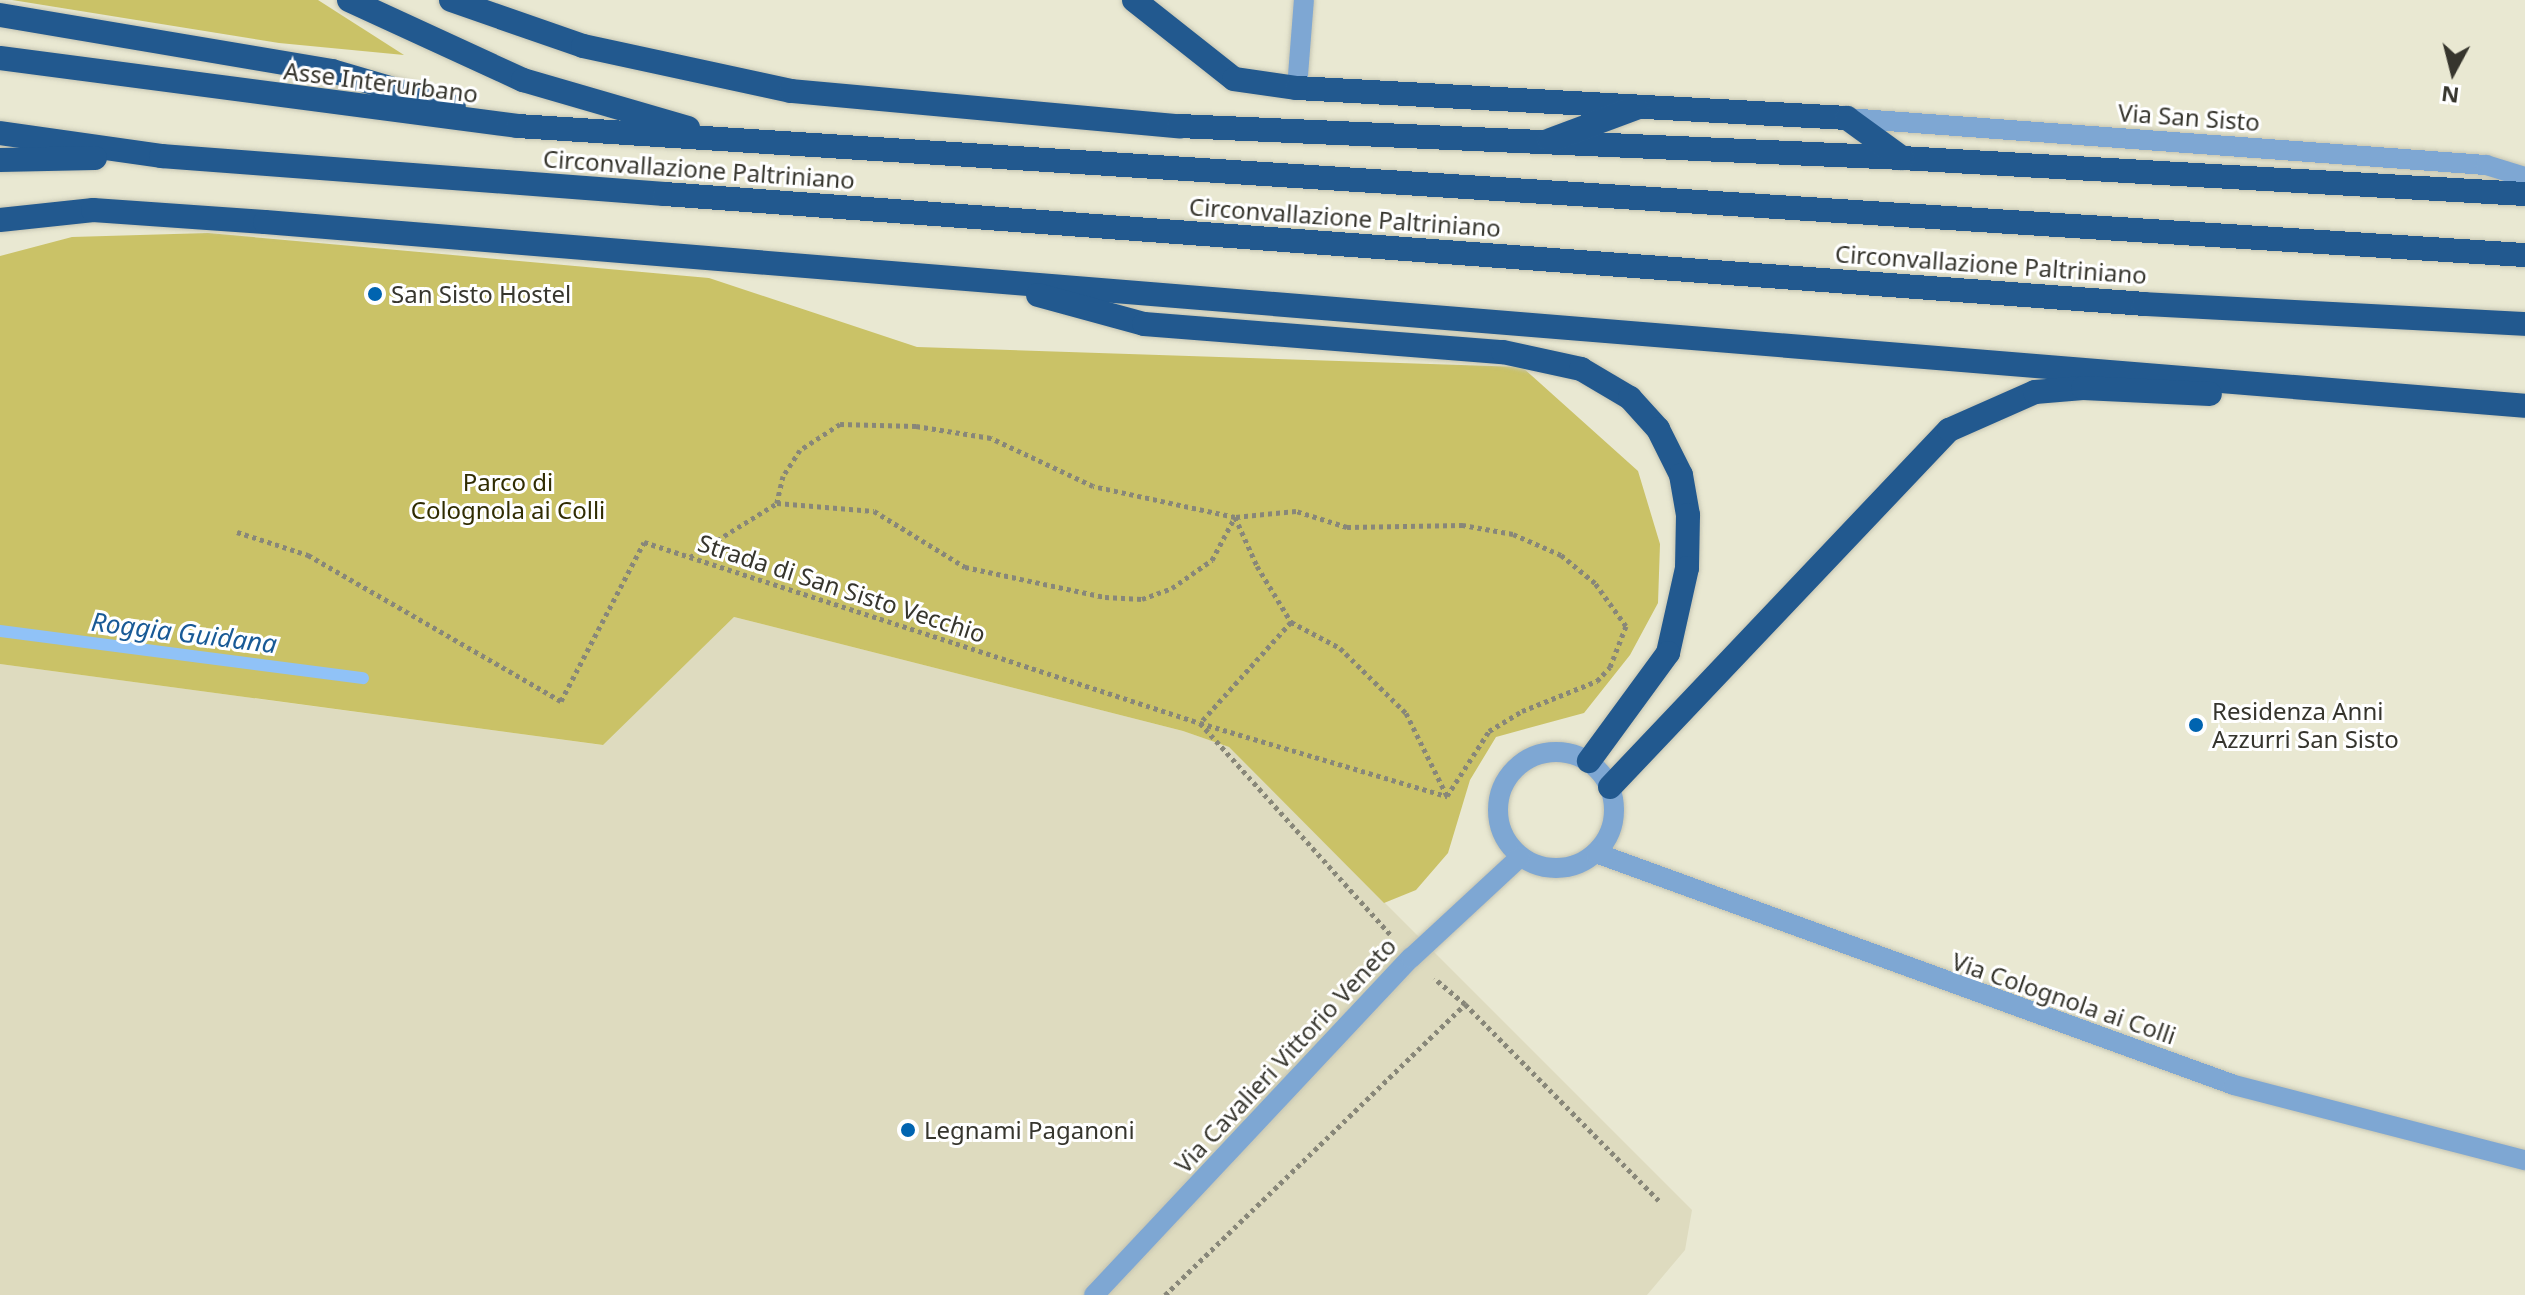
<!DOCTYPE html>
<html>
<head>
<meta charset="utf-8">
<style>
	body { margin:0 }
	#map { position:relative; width:2525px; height:1295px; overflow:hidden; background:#e9e8d2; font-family:"Noto Sans",sans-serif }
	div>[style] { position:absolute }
	.built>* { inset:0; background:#dedbbf }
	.green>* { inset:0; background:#cac267 }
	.stream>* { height:12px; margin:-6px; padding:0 6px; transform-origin:6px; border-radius:6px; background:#90c2f7 }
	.path>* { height:5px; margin-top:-2.5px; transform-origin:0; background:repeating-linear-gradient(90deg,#888779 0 4px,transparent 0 8px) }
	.roads { filter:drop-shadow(0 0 2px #c5c4b1) drop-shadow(0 0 2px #c5c4b1) }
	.lane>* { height:20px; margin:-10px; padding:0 10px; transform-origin:10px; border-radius:10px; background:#7ea7d3 }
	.street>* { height:20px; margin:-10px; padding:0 10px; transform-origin:10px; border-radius:10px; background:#7ea7d3 }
	.street>.ring { margin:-10px; padding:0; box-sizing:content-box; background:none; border:20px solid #7ea7d3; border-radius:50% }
	.highway>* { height:24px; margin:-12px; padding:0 12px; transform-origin:12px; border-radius:12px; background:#22598f }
	.dots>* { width:22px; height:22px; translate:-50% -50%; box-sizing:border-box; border:4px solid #fff; border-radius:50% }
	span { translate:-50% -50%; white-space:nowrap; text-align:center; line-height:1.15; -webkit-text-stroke:6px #fff; paint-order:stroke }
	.street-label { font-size:24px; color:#36352d }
	.poi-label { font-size:24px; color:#36352d }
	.left { translate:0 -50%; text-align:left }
	.park-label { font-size:24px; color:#302c02 }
	.water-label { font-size:26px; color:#195a96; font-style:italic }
	.north { position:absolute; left:2413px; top:32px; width:80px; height:80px; -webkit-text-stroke:6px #fff; paint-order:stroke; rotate:187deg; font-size:22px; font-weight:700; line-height:32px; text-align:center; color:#36352d }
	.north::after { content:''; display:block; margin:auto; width:28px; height:36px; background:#36352d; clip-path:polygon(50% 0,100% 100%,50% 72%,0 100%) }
</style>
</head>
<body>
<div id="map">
	<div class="built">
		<div style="clip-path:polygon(734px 617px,1183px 731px,1229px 747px,1692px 1210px,1685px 1250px,1647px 1295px,0 1295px,0 664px,602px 745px)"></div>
	</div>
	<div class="green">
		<div style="clip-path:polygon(12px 0,318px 0,404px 55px,279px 43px)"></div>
		<div style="clip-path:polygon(208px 233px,709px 278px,917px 347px,1522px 367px,1638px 471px,1660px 544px,1658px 603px,1630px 655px,1584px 713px,1496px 737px,1470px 780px,1448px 853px,1416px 890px,1384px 903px,1229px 747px,1183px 731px,734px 617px,603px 745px,0 664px,0 256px,72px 237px)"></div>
	</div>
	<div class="stream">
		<div style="left:0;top:631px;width:366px;rotate:7.4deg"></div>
	</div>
	<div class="path">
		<div style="left:1235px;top:517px;width:54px;rotate:65.8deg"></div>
		<div style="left:1257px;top:566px;width:66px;rotate:58.7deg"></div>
		<div style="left:1291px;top:622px;width:55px;rotate:28deg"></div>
		<div style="left:1340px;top:648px;width:93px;rotate:44.6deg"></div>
		<div style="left:1406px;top:713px;width:93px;rotate:63.7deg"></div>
		<div style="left:1447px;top:796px;width:77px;rotate:-57.1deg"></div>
		<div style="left:1489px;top:731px;width:39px;rotate:-31deg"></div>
		<div style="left:1522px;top:711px;width:81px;rotate:-21.8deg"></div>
		<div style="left:1597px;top:681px;width:19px;rotate:-47deg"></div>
		<div style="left:1610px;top:667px;width:44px;rotate:-68.7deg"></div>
		<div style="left:1626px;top:626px;width:53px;rotate:-125.8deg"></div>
		<div style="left:1595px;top:583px;width:44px;rotate:-140.5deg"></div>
		<div style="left:1561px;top:555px;width:52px;rotate:-156.4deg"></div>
		<div style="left:1513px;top:534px;width:51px;rotate:-169.8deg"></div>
		<div style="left:1463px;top:525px;width:116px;rotate:179deg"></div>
		<div style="left:1347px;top:527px;width:53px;rotate:-162.6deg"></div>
		<div style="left:1296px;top:511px;width:61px;rotate:174.4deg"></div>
		<div style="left:1235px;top:517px;width:145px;rotate:-167.7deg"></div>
		<div style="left:1093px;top:486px;width:113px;rotate:-154.8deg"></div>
		<div style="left:991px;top:438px;width:76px;rotate:-170.9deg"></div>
		<div style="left:916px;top:426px;width:76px;rotate:-178.5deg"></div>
		<div style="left:840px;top:424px;width:48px;rotate:147deg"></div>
		<div style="left:800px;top:450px;width:31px;rotate:123deg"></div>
		<div style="left:783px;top:476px;width:28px;rotate:103deg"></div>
		<div style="left:777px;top:503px;width:97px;rotate:4.7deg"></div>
		<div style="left:874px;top:511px;width:107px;rotate:31.6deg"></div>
		<div style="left:965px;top:567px;width:143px;rotate:12.1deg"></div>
		<div style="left:1105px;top:597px;width:37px;rotate:3deg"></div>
		<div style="left:1142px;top:599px;width:32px;rotate:-20deg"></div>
		<div style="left:1172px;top:588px;width:49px;rotate:-35deg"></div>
		<div style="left:1212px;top:560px;width:49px;rotate:-61.9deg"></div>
		<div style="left:237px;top:532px;width:75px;rotate:17.9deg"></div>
		<div style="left:308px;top:555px;width:292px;rotate:30deg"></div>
		<div style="left:561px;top:701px;width:179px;rotate:-62.4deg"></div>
		<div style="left:644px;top:542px;width:585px;rotate:18.03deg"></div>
		<div style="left:1200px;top:723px;width:284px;rotate:48deg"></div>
		<div style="left:690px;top:557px;width:102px;rotate:-31.8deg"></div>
		<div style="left:1291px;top:622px;width:136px;rotate:132deg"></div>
		<div style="left:1200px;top:723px;width:258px;rotate:16.5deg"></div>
		<div style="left:1465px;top:1004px;width:276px;rotate:45.4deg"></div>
		<div style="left:1165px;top:1295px;width:418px;rotate:-44.1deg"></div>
		<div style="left:1465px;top:1004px;width:40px;rotate:-140deg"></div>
	</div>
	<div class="roads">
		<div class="lane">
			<div style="left:1297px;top:88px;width:88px;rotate:-85.5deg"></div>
			<div style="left:1847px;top:118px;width:641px;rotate:4.21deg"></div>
			<div style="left:2486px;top:165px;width:41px;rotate:17.1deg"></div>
		</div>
		<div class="street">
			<div class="ring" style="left:1498px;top:752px;width:96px;height:96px"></div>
			<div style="left:1596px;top:853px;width:679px;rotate:19.98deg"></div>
			<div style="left:2234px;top:1085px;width:301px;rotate:14.5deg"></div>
			<div style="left:1094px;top:1295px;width:463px;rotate:-46.8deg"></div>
			<div style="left:1411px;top:958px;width:149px;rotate:-42.8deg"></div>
		</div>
		<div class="highway">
			<div style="left:349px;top:0;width:192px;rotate:24.7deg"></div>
			<div style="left:523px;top:80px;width:172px;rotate:16.2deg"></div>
			<div style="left:451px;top:0;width:140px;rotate:19.2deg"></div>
			<div style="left:583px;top:46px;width:213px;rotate:12.2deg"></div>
			<div style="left:791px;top:91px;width:390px;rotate:5.2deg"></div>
			<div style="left:1179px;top:126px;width:724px;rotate:2.53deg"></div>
			<div style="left:1902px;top:158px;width:624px;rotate:3.31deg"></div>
			<div style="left:1134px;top:0;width:127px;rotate:38.3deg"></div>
			<div style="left:1234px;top:79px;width:64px;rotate:8.1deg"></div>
			<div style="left:1297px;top:88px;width:551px;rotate:3.12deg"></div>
			<div style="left:1847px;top:118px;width:68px;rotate:36deg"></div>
			<div style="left:0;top:15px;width:337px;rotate:9.6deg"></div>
			<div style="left:332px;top:71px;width:127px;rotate:16.4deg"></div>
			<div style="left:0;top:58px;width:522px;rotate:7.48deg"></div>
			<div style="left:518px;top:126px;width:2011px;rotate:3.68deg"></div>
			<div style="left:0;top:133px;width:163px;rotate:8.1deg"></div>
			<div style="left:161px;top:156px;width:505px;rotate:4.31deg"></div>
			<div style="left:665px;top:194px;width:1483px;rotate:4.25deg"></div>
			<div style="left:2144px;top:304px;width:382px;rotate:3deg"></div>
			<div style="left:1550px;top:140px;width:92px;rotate:-20.4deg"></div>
			<div style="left:0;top:160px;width:95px;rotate:-1.2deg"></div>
			<div style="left:0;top:220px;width:94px;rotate:-6.1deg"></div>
			<div style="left:93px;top:210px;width:172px;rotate:4deg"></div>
			<div style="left:265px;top:222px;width:2267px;rotate:4.65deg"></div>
			<div style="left:1038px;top:295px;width:110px;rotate:15.3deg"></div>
			<div style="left:1144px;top:324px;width:360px;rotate:4.5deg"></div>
			<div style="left:1503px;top:352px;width:80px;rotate:12.3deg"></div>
			<div style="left:1581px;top:369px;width:57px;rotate:30.6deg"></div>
			<div style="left:1630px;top:398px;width:42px;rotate:47.9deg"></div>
			<div style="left:1658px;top:429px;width:51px;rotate:63.4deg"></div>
			<div style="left:1681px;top:475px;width:41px;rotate:80.1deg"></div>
			<div style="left:1688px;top:515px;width:53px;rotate:91.1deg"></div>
			<div style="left:1687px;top:568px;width:87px;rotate:102.6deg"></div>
			<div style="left:1668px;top:653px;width:134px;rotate:126.2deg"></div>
			<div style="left:1610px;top:787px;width:492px;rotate:-46.5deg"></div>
			<div style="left:1949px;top:430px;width:94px;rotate:-23.8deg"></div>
			<div style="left:2035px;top:392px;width:48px;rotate:-4.8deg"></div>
			<div style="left:2083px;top:388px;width:127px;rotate:2.7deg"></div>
		</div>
	</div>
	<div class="dots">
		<div style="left:375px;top:294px;background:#0064b0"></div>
		<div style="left:2196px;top:725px;background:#0064b0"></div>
		<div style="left:908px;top:1130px;background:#0064b0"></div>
	</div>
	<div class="street-label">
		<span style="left:381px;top:82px;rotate:7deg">Asse Interurbano</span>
		<span style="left:2189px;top:117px;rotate:4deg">Via San Sisto</span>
		<span style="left:699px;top:169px;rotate:4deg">Circonvallazione Paltriniano</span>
		<span style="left:1345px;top:217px;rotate:4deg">Circonvallazione Paltriniano</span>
		<span style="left:1991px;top:264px;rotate:4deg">Circonvallazione Paltriniano</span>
		<span style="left:842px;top:588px;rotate:18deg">Strada di San Sisto Vecchio</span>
		<span style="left:2064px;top:998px;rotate:19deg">Via Colognola ai Colli</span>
		<span style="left:1285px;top:1055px;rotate:-47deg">Via Cavalieri Vittorio Veneto</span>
	</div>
	<div class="poi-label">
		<span class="left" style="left:391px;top:294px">San Sisto Hostel</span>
		<span class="left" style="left:2212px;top:725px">Residenza Anni<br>Azzurri San Sisto</span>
		<span class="left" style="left:924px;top:1130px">Legnami Paganoni</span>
	</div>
	<div class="park-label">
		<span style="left:508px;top:496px">Parco di<br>Colognola ai Colli</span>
	</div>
	<div class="water-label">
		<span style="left:184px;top:633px;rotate:7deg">Roggia Guidana</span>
	</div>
	<div class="north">N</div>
</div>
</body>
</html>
